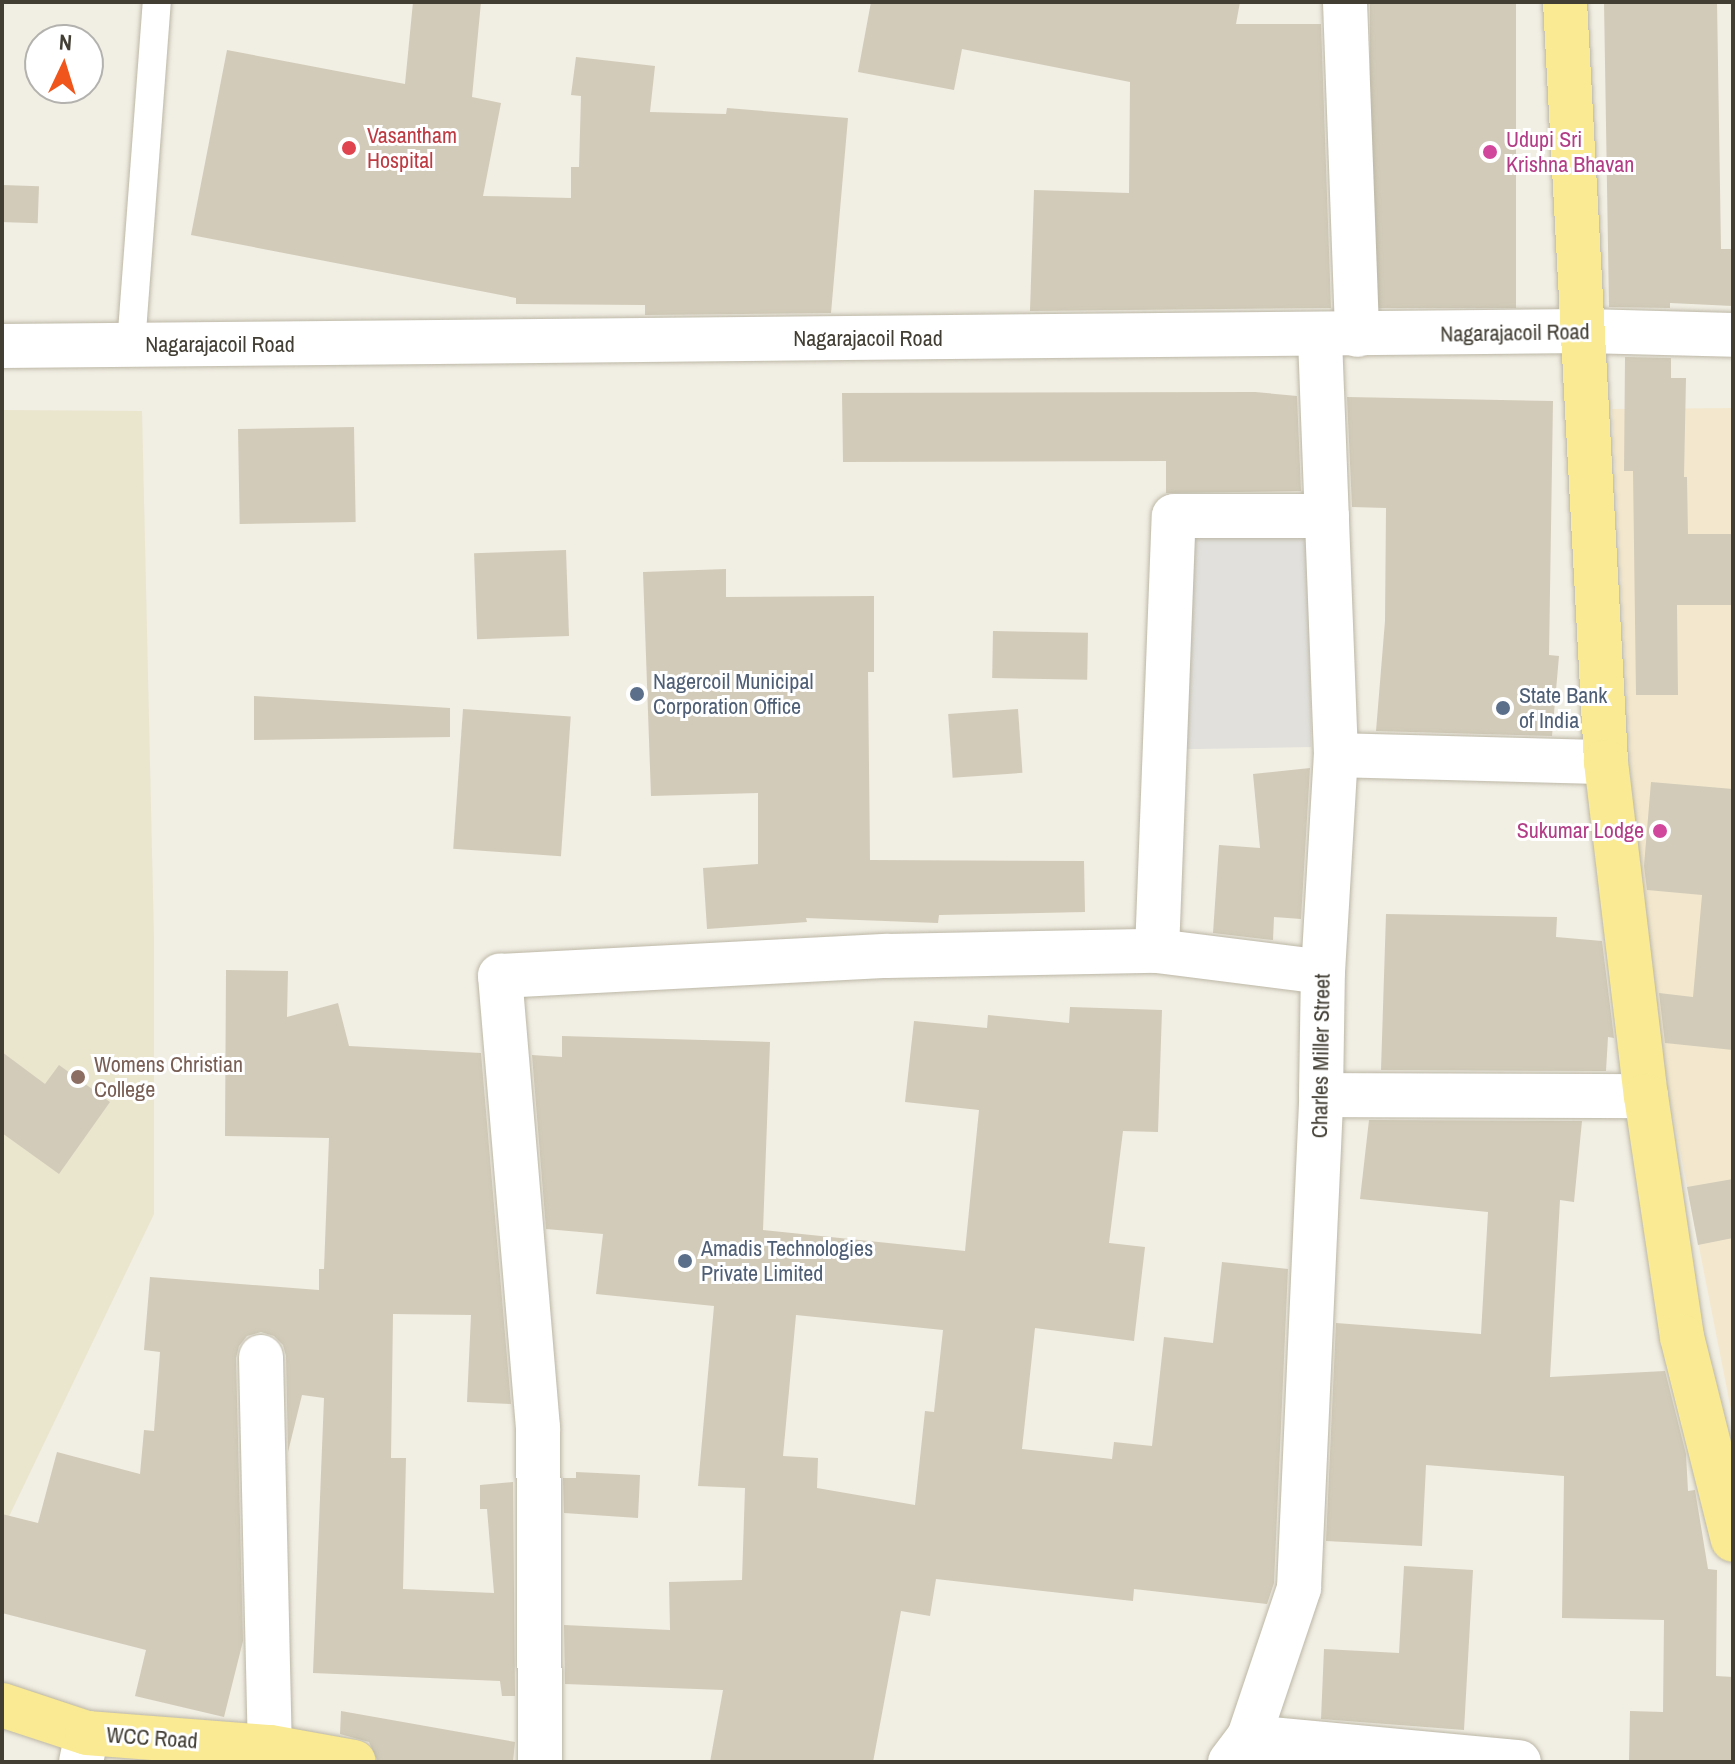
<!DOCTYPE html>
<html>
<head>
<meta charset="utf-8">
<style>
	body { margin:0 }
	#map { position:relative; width:1735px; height:1764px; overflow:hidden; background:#f1eee3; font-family:"Archivo Narrow",sans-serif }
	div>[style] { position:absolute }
	.commercial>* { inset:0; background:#f3e8ce }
	.education>* { inset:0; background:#eae5cd }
	.parking>* { inset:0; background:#e1e0dc; transform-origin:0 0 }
	.building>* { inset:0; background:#d2cbb9; transform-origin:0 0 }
	.roads { filter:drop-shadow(0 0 2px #bcb7a6) drop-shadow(0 0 2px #bcb7a6) }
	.service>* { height:28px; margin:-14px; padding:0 14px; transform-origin:14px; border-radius:14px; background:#fff }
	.minor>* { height:44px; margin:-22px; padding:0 22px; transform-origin:22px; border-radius:22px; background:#fff }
	.tertiary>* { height:44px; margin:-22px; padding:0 22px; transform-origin:22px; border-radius:22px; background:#fff }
	.primary>* { height:44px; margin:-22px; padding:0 22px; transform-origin:22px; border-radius:22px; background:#f9ea93 }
	.dots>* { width:22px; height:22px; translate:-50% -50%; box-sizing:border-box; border:4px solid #fff; border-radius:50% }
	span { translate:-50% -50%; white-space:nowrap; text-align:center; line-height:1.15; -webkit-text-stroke:6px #fff; paint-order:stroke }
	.health-label { font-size:22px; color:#be3a42 }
	.left { translate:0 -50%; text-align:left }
	.hotel-label { font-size:22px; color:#b23c85 }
	.right { translate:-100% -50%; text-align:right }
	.street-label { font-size:22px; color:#423e34 }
	.service-label { font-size:22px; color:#4e5e75 }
	.education-label { font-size:22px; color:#785e54 }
	.frame { position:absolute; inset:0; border:4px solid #423e34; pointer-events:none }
	.north { position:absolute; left:24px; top:24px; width:80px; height:80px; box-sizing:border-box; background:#fff; border:2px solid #b3b2ae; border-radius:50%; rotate:4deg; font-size:22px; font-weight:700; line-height:32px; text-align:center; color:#423e34 }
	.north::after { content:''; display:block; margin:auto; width:28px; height:36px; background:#f0561b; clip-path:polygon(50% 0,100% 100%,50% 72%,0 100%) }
</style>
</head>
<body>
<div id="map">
	<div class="commercial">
		<div style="clip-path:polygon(1733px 408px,1733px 1420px,1640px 947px,1612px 409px)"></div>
	</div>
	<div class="education">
		<div style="clip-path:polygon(2px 410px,142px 411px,154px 940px,154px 1214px,2px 1531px)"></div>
	</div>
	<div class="parking">
		<div style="left:1307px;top:505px;width:242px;height:146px;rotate:89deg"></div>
	</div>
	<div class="building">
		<div style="clip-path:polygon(413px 2px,481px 2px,472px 97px,501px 103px,483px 196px,571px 198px,571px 167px,579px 167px,581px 96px,571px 95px,576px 57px,655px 66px,650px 112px,726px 114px,727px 108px,848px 118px,831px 313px,645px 315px,645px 305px,516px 304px,516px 298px,191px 235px,227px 50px,405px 84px)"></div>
		<div style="clip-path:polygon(871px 2px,1240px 2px,1236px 24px,1321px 24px,1331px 308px,1030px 311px,1034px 190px,1129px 193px,1130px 82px,962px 49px,954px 90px,858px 72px)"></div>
		<div style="left:1370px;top:2px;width:146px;height:306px"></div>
		<div style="clip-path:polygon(1604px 2px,1717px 2px,1721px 249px,1733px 249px,1733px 306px,1670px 303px,1670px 308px,1609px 307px)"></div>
		<div style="left:2px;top:185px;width:37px;height:37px;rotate:2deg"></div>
		<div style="clip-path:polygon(1625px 357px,1671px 358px,1671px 378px,1686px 378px,1684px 477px,1687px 477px,1688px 534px,1733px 534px,1733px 605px,1677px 605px,1678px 695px,1636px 695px,1633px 471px,1624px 471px)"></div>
		<div style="clip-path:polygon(1255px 392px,1297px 396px,1301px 491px,1166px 493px,1166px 461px,843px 462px,842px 393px)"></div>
		<div style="clip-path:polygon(1347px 397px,1553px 401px,1549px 655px,1559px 656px,1552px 736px,1376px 731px,1385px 621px,1386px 508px,1352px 507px)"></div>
		<div style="left:354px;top:427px;width:95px;height:116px;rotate:89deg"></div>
		<div style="left:566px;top:550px;width:86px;height:92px;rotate:88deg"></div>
		<div style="clip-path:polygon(726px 569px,726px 597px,874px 596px,874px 672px,868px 672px,870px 860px,1084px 861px,1085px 912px,939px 915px,938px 923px,806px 918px,807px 922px,707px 929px,703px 868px,758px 864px,758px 793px,651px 796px,643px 572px)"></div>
		<div style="left:993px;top:631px;width:95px;height:47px;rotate:1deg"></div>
		<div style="clip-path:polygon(254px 696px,450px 708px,450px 737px,254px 740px)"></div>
		<div style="left:463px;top:709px;width:108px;height:140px;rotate:4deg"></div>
		<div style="left:1018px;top:709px;width:64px;height:70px;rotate:86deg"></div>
		<div style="clip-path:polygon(1310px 768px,1301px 919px,1274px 917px,1273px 940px,1213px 933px,1219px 845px,1260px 848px,1253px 774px)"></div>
		<div style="clip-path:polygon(1651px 782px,1733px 789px,1733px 1050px,1665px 1043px,1659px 993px,1693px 997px,1702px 895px,1647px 890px,1644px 866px)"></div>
		<div style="clip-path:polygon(1386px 914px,1557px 917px,1556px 937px,1602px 941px,1614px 1038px,1608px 1037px,1606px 1071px,1381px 1070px)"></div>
		<div style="clip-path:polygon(226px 970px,288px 971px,287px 1017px,338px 1003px,349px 1046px,481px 1053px,511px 1404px,467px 1402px,471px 1315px,393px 1314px,391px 1458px,406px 1458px,403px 1589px,494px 1593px,487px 1509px,480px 1509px,480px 1485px,513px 1482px,515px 1696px,502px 1696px,500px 1681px,313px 1673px,324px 1398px,302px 1395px,288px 1452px,286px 1356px,283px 1345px,274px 1336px,261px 1332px,247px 1336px,239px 1346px,236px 1358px,243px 1641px,224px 1717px,135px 1696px,146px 1650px,2px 1613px,2px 1514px,38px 1523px,57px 1452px,140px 1474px,144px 1430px,154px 1431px,160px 1352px,144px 1350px,150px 1277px,319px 1290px,319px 1269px,324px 1269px,329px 1138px,225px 1136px)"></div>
		<div style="clip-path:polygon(evenodd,1070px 1007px,1162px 1010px,1158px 1132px,1123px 1131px,1109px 1243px,1145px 1247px,1134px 1341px,1035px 1328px,1022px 1449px,1112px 1459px,1114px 1442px,1152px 1446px,1164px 1337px,1213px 1343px,1222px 1262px,1288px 1269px,1274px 1583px,1267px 1604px,1134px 1589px,1133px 1601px,936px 1579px,930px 1616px,901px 1611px,873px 1762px,710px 1762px,723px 1690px,565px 1684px,564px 1625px,670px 1630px,669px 1582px,742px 1580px,745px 1488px,698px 1486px,714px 1306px,596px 1294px,603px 1234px,546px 1229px,532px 1055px,562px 1057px,562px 1036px,770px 1042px,763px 1230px,965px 1251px,979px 1110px,905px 1102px,914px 1021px,987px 1028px,988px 1015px,1069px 1023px,1070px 1007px,796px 1315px,943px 1330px,934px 1412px,925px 1411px,915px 1505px,817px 1488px,818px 1458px,783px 1456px,796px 1315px)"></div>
		<div style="clip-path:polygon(2px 1052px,45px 1084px,59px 1065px,110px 1102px,59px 1174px,2px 1133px)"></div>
		<div style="clip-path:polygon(1369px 1120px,1582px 1121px,1574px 1202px,1560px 1200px,1550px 1377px,1665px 1371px,1686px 1454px,1688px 1491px,1695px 1490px,1696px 1496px,1708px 1569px,1717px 1570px,1716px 1676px,1733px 1677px,1733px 1762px,1629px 1762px,1630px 1711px,1663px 1712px,1664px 1620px,1562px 1618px,1564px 1476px,1426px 1465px,1422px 1546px,1326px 1541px,1336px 1323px,1481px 1334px,1488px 1212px,1360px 1199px)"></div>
		<div style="clip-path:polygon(1733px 1179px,1733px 1238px,1698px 1245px,1687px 1187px)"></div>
		<div style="clip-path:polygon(576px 1472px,640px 1475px,638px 1518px,564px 1513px,563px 1478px,576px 1478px)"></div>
		<div style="clip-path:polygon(1404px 1566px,1473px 1570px,1464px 1730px,1321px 1719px,1324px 1649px,1399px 1653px)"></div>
		<div style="clip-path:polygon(341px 1711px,515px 1742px,513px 1762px,378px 1762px,369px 1742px,340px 1734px)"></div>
	</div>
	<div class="roads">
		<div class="service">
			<div style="left:131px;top:345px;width:344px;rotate:-85.7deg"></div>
		</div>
		<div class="minor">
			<div style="left:1345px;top:2px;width:333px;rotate:87.9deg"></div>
			<div style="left:1336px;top:755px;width:270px;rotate:1.5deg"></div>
			<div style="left:1157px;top:951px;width:435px;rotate:-87.8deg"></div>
			<div style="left:1174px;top:516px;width:153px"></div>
			<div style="left:1321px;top:1095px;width:325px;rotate:0.2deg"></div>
			<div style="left:261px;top:1357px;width:390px;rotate:88.7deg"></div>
			<div style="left:1249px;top:1737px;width:271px;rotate:5.3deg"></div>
			<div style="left:81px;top:1762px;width:30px;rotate:-78deg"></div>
			<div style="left:540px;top:1762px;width:334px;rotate:-90.3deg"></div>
			<div style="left:538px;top:1428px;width:454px;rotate:-94.8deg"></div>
			<div style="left:500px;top:976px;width:388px;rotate:-3deg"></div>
			<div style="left:887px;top:956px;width:270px;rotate:-1.1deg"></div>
			<div style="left:1157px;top:951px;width:167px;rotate:7.2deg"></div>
			<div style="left:1230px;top:1762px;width:31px;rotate:-53deg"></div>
			<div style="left:1249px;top:1737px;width:157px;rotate:-71.4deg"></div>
			<div style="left:1299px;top:1588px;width:493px;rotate:-87.4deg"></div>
			<div style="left:1321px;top:1095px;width:123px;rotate:-89.1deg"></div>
			<div style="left:1323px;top:972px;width:217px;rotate:-86.6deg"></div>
			<div style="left:1336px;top:755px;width:419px;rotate:-92.2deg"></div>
		</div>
		<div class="tertiary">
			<div style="left:2px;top:346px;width:1583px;rotate:-0.54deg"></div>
			<div style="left:1585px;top:331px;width:148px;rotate:1.5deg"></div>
		</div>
		<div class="primary">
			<div style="left:1565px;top:2px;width:761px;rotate:86.91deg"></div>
			<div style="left:1606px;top:762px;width:336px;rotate:83.2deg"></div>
			<div style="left:1646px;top:1096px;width:244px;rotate:81.5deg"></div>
			<div style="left:1682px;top:1337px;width:209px;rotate:75.9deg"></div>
			<div style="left:2px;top:1705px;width:89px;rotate:18.2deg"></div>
			<div style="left:87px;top:1733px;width:184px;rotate:4.4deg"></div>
			<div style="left:270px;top:1747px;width:85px;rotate:10.1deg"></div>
		</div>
	</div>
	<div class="dots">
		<div style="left:349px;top:148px;background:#e0444e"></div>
		<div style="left:1490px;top:152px;background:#d1479c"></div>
		<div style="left:637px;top:694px;background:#5c6f8a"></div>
		<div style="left:1503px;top:708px;background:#5c6f8a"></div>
		<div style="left:1660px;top:831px;background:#d1479c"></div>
		<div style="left:78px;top:1077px;background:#8d6e63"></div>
		<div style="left:685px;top:1261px;background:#5c6f8a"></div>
	</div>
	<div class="health-label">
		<span class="left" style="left:367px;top:148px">Vasantham<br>Hospital</span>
	</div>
	<div class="hotel-label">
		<span class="left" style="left:1506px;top:152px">Udupi Sri<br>Krishna Bhavan</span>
		<span class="right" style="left:1644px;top:831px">Sukumar Lodge</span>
	</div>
	<div class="street-label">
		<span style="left:1515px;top:333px;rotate:-1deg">Nagarajacoil Road</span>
		<span style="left:868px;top:339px">Nagarajacoil Road</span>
		<span style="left:220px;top:345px">Nagarajacoil Road</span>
		<span style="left:1321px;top:1056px;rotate:-89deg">Charles Miller Street</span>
		<span style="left:152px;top:1738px;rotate:4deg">WCC Road</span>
	</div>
	<div class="service-label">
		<span class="left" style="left:653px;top:694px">Nagercoil Municipal<br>Corporation Office</span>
		<span class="left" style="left:1519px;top:708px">State Bank<br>of India</span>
		<span class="left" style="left:701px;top:1261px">Amadis Technologies<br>Private Limited</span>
	</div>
	<div class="education-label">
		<span class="left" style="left:94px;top:1077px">Womens Christian<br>College</span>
	</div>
	<div class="frame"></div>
	<div class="north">N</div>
</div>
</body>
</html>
